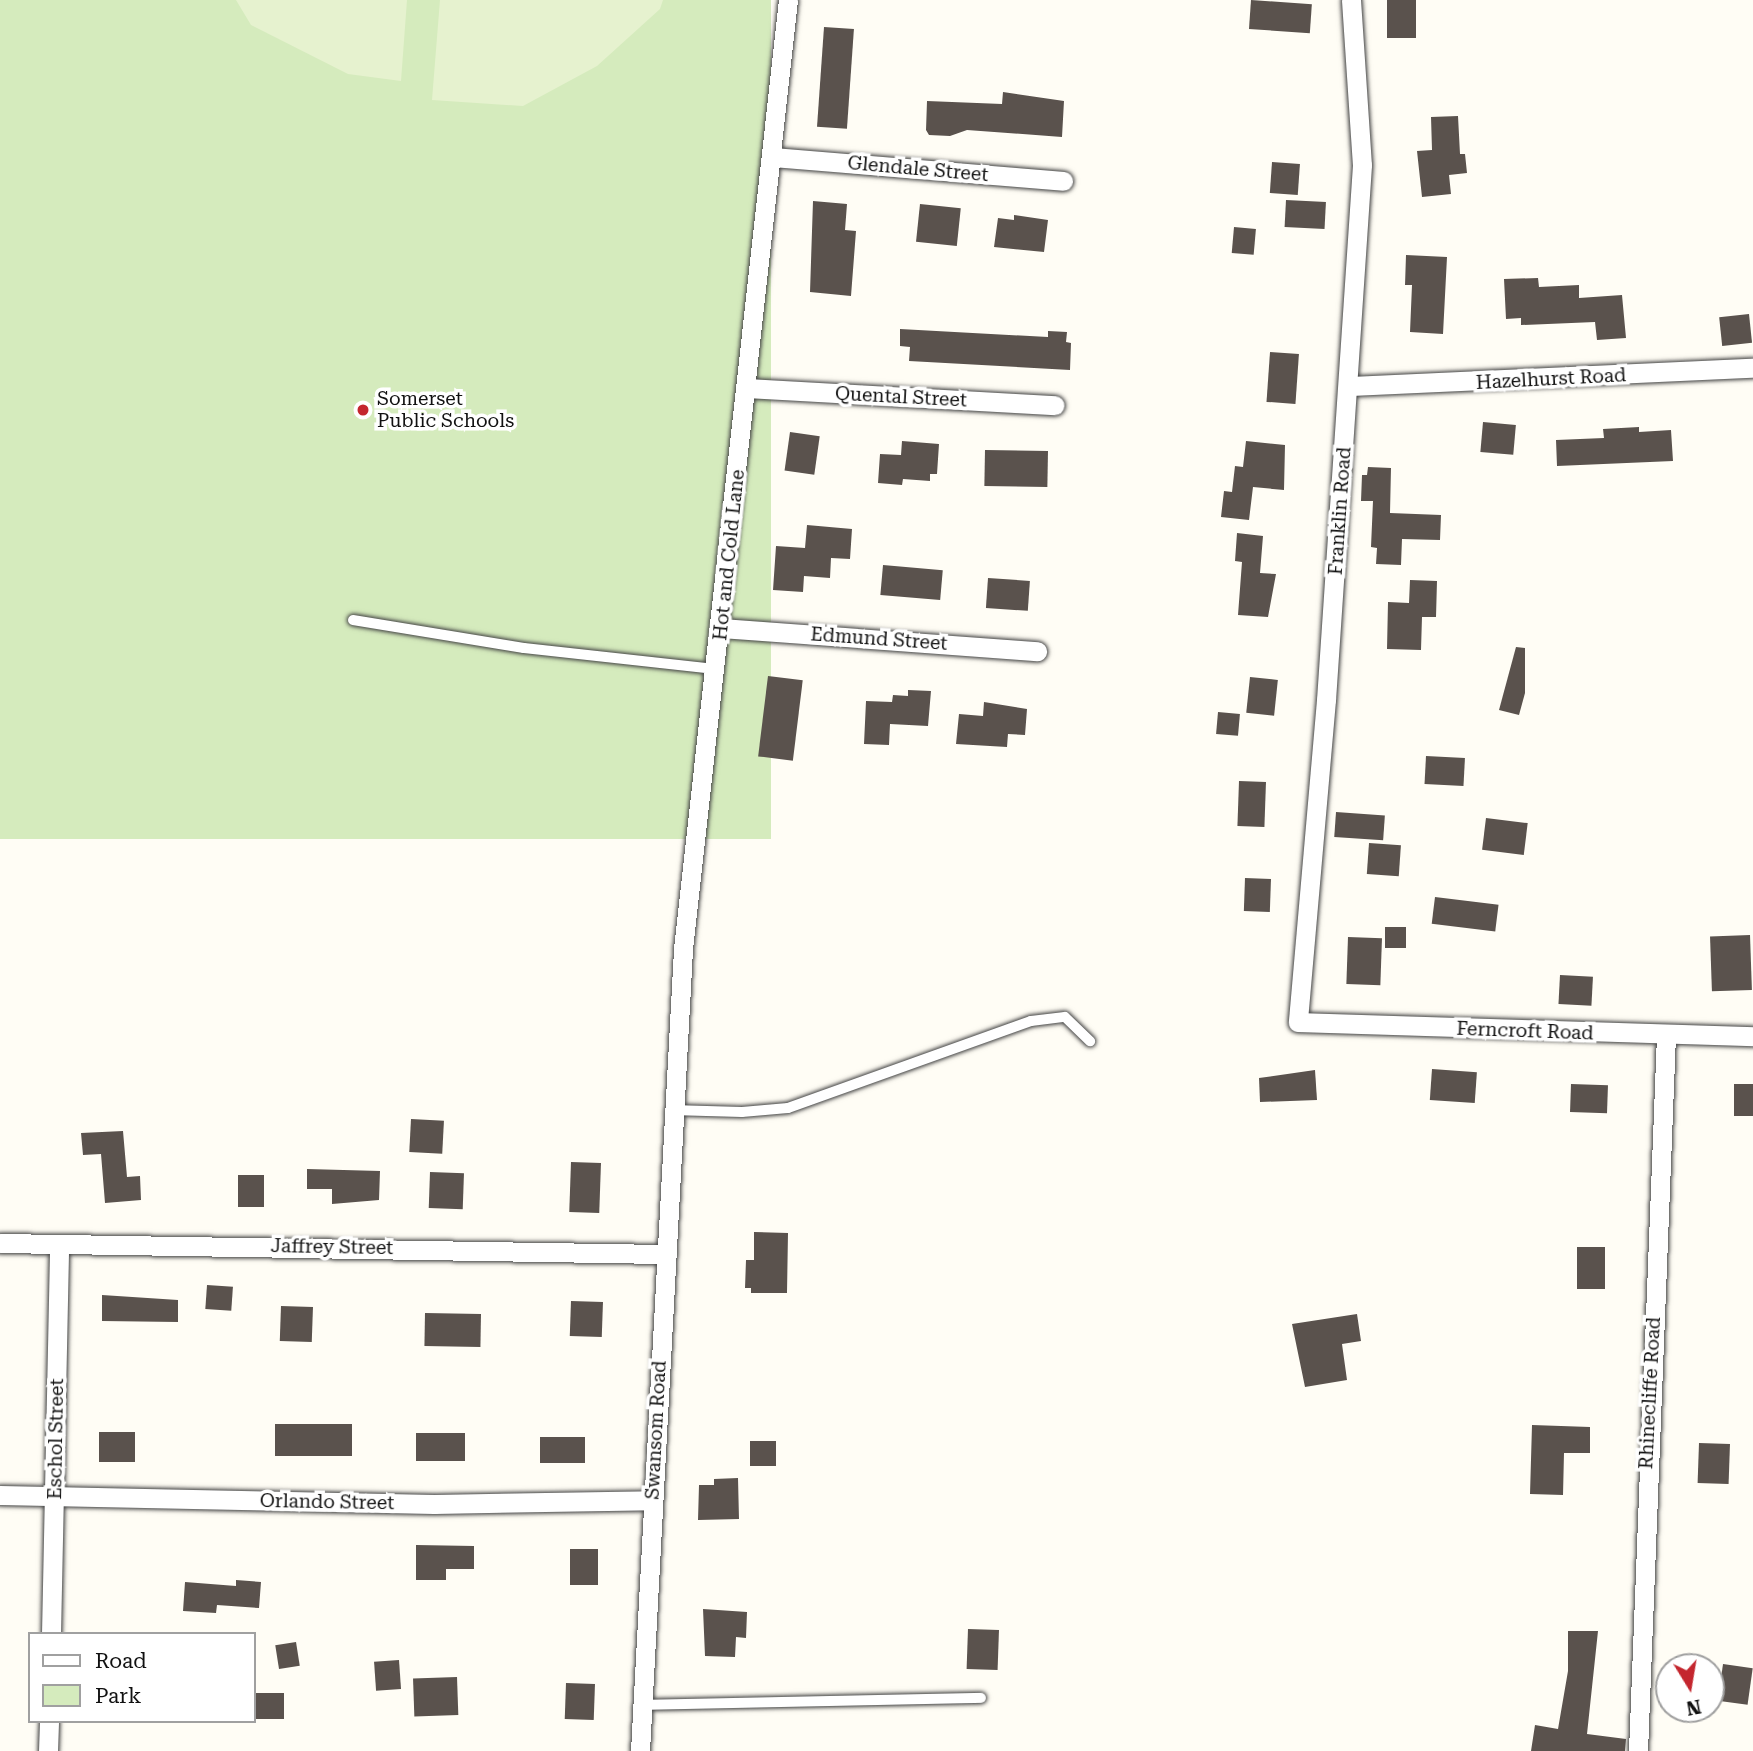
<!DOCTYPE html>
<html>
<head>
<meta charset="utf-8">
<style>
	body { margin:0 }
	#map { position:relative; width:1753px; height:1751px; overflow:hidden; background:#fffdf5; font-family:"Roboto Serif",serif }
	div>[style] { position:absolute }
	.green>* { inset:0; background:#d5ebbd; transform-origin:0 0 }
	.pitch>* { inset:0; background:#e6f2cf }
	.building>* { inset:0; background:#5a524d; transform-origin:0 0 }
	.roads { filter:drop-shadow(0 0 2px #444) drop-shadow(0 0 2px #444) }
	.lane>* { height:10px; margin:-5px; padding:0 5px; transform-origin:5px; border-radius:5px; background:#fff }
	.street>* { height:19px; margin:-9.5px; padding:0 9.5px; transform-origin:9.5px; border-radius:9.5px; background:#fff }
	.dots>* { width:19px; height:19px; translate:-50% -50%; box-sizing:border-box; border:4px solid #fff; border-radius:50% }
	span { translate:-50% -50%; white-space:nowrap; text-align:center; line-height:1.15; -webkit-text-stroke:7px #fff; paint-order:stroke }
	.street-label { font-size:19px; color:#111 }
	.poi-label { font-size:19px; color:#111 }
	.left { translate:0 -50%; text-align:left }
	.legend { position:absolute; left:28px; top:1632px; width:228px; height:91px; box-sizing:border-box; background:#fff; border:2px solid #a0a0a0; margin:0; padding:9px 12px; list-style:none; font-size:21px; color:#111 }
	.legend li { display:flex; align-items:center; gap:14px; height:35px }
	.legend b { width:35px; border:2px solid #a0a0a0 }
	.north { position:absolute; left:1655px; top:1653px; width:70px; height:70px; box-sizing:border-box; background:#fff; border:2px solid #a0a0a0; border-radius:50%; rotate:169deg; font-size:19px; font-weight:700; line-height:28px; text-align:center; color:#111 }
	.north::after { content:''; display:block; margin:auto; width:24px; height:32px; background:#c4262e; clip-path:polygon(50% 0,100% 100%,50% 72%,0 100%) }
</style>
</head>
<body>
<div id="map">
	<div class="green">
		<div style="left:0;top:0;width:771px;height:839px"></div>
	</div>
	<div class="pitch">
		<div style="clip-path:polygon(236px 0,407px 0,401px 81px,348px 74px,251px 25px)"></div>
		<div style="clip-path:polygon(440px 0,663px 0,660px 9px,597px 66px,523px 106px,432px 100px)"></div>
	</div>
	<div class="building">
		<div style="left:1251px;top:0;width:61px;height:29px;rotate:4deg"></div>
		<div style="left:1387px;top:0;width:29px;height:38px"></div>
		<div style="left:824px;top:27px;width:30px;height:100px;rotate:4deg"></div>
		<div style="clip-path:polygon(1003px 92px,1064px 101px,1062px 137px,967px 130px,950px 136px,929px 135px,926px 130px,927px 101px,1002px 104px)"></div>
		<div style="clip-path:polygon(1458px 116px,1460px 154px,1465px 154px,1467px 173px,1449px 175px,1451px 194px,1422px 197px,1417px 151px,1432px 150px,1431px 117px)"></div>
		<div style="left:1272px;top:162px;width:28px;height:31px;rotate:4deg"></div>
		<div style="left:1286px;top:200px;width:40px;height:27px;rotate:3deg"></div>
		<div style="clip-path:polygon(813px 201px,847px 204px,845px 230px,856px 231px,851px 296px,810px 292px)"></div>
		<div style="left:920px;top:204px;width:41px;height:38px;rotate:6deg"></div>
		<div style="clip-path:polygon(1014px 215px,1048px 220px,1044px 252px,994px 247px,998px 218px,1014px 220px)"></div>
		<div style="left:1234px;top:227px;width:22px;height:26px;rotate:5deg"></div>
		<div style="clip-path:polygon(1406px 255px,1447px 257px,1443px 334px,1410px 332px,1412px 285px,1405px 285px)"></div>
		<div style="clip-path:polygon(1538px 278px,1539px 287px,1579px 285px,1579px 298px,1622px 295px,1626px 338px,1597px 340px,1595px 322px,1521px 325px,1521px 318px,1506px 319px,1504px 279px)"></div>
		<div style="left:1749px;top:314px;width:29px;height:30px;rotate:84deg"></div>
		<div style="clip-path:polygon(900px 329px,1048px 337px,1048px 331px,1067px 332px,1066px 342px,1071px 343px,1070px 370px,909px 361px,910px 347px,900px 346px)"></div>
		<div style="left:1270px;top:352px;width:29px;height:50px;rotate:4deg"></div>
		<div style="left:1483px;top:422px;width:33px;height:30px;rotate:5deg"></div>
		<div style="clip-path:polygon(1639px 427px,1639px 432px,1671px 430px,1673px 461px,1557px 466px,1556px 440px,1604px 438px,1603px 429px)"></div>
		<div style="left:790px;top:432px;width:30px;height:39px;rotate:8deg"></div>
		<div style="clip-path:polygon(902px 441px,939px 444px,937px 474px,930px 474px,930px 481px,903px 479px,902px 485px,878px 483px,880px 454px,901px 455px)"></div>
		<div style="clip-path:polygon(1246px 441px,1285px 445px,1284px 490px,1253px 487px,1249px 520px,1221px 517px,1224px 491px,1232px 492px,1235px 466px,1243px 467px)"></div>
		<div style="left:985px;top:450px;width:63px;height:36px;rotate:1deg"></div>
		<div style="clip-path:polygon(1368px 467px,1391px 468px,1390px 513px,1441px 515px,1440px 540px,1402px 539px,1401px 565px,1376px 564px,1377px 548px,1371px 547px,1373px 501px,1361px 501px,1362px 475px,1367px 475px)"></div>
		<div style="clip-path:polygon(807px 525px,852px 529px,850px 559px,831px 558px,830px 578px,804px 576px,803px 592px,773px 590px,776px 546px,805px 548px)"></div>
		<div style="clip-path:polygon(1237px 533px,1263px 536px,1260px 573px,1276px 574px,1268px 617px,1238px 615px,1242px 562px,1235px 561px)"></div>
		<div style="left:883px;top:565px;width:60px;height:30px;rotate:5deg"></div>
		<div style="left:988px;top:578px;width:42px;height:30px;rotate:4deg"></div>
		<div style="clip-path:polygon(1410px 580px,1437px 581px,1436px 617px,1422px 617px,1421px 650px,1387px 649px,1388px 602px,1409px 603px)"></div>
		<div style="clip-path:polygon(1516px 647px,1525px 648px,1525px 693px,1519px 715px,1499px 710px)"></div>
		<div style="left:768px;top:676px;width:35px;height:81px;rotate:7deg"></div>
		<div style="left:1250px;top:677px;width:28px;height:36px;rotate:6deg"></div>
		<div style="clip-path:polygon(908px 690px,931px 691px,928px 726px,890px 724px,889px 745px,864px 744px,866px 701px,892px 702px,893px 695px,908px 696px)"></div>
		<div style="clip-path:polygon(984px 702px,1027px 709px,1025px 735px,1008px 734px,1007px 747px,956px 744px,959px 714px,983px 716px)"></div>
		<div style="left:1218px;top:712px;width:22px;height:22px;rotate:5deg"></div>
		<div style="left:1426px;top:756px;width:39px;height:28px;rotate:3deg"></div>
		<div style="left:1239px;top:781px;width:27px;height:45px;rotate:2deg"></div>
		<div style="left:1336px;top:812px;width:49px;height:25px;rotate:4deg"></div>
		<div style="left:1486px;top:818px;width:42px;height:32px;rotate:7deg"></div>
		<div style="left:1369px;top:843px;width:32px;height:31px;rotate:4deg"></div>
		<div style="left:1245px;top:878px;width:26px;height:33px;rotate:2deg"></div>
		<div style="left:1435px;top:897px;width:64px;height:27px;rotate:7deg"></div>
		<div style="left:1385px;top:927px;width:21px;height:21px"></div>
		<div style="left:1750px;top:935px;width:55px;height:40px;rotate:88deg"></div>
		<div style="left:1348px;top:937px;width:34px;height:47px;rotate:2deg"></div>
		<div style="left:1560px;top:975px;width:33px;height:29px;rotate:3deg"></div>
		<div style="left:1432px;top:1069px;width:45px;height:31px;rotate:4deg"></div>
		<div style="clip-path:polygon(1315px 1070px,1317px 1100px,1260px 1102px,1259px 1078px)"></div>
		<div style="left:1571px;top:1084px;width:37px;height:28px;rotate:2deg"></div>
		<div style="left:1734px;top:1084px;width:19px;height:32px"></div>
		<div style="left:411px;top:1119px;width:33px;height:33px;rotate:3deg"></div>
		<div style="clip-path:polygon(123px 1131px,127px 1177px,140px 1176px,141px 1200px,105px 1203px,101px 1154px,83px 1155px,81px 1133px)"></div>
		<div style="left:571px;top:1162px;width:30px;height:50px;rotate:2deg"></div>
		<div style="clip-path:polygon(307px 1169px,380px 1171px,379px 1200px,332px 1204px,332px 1189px,307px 1189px)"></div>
		<div style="left:430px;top:1172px;width:34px;height:36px;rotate:2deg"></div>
		<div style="left:238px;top:1175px;width:26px;height:32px"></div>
		<div style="clip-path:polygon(754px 1232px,788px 1233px,787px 1293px,751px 1293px,751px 1288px,745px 1288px,746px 1260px,754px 1260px)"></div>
		<div style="left:1605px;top:1247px;width:42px;height:28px;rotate:90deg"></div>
		<div style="left:207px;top:1285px;width:26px;height:24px;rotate:4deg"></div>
		<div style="clip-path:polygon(102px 1295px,178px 1300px,178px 1322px,102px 1321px)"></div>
		<div style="left:571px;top:1301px;width:32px;height:35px;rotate:2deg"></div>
		<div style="left:281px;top:1306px;width:32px;height:35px;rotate:2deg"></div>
		<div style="left:425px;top:1313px;width:56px;height:33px;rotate:1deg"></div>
		<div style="clip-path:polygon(1357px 1314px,1361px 1341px,1342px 1344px,1347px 1380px,1305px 1387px,1292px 1324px)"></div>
		<div style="left:275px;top:1424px;width:77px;height:32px"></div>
		<div style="clip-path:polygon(1532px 1425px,1590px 1427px,1590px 1453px,1564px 1453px,1563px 1495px,1530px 1494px)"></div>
		<div style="left:99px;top:1432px;width:36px;height:30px"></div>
		<div style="left:416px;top:1433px;width:49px;height:28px"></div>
		<div style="left:540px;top:1437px;width:45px;height:26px"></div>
		<div style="left:750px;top:1441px;width:26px;height:25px"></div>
		<div style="left:1699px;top:1443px;width:31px;height:40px;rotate:2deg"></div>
		<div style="clip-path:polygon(738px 1478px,739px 1519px,698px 1520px,699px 1485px,714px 1485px,714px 1479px)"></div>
		<div style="clip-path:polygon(416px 1545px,474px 1546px,474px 1569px,446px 1569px,446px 1580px,416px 1580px)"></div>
		<div style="left:570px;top:1549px;width:28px;height:36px"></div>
		<div style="clip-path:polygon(236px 1580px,261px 1582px,259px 1608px,217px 1605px,216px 1613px,183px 1611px,185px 1582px,236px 1586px)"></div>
		<div style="clip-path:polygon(703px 1609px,747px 1612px,746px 1638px,736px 1637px,735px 1657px,705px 1656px)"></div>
		<div style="left:968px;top:1629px;width:31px;height:40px;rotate:2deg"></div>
		<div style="clip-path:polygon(1568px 1631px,1598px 1631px,1587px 1734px,1626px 1739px,1625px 1751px,1531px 1751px,1535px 1725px,1558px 1729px,1568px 1671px)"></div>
		<div style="left:296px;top:1642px;width:24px;height:21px;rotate:81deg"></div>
		<div style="left:399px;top:1660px;width:29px;height:25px;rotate:86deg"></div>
		<div style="left:1723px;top:1664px;width:30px;height:37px;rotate:8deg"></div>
		<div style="left:457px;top:1677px;width:38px;height:44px;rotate:88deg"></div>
		<div style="left:566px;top:1683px;width:29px;height:36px;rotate:2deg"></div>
		<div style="left:254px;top:1693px;width:30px;height:26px"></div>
	</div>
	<div class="roads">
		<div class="lane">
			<div style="left:353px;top:620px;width:173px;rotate:9.3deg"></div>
			<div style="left:524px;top:648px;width:192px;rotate:6.3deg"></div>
			<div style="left:671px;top:1110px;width:71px;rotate:1.6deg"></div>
			<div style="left:742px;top:1112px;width:46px;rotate:-5deg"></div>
			<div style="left:788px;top:1108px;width:258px;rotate:-19.7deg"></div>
			<div style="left:1031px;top:1021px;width:34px;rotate:-7deg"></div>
			<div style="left:1065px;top:1017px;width:35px;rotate:44deg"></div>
			<div style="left:642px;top:1705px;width:339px;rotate:-1.2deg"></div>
		</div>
		<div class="street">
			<div style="left:1351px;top:0;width:165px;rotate:86.2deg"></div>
			<div style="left:1362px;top:165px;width:536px;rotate:93.85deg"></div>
			<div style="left:1326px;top:700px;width:323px;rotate:95deg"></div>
			<div style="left:1298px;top:1022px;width:455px;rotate:1.8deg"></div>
			<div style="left:773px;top:157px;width:291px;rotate:4.7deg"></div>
			<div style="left:1349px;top:386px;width:404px;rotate:-2.6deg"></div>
			<div style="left:747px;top:388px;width:308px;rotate:3.2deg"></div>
			<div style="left:721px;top:628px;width:317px;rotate:4.2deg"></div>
			<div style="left:0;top:1243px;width:665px;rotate:0.95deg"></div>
			<div style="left:0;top:1495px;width:434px;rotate:1.2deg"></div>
			<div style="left:434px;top:1504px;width:219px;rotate:-1deg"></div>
			<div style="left:51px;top:1634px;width:390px;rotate:-88.8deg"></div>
			<div style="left:48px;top:1751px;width:30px;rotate:-88deg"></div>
			<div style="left:640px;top:1751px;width:803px;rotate:-86.93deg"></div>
			<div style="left:683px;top:949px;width:955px;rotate:-83.69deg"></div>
			<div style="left:1638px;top:1751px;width:717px;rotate:-87.76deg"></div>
		</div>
	</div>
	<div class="dots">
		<div style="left:363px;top:410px;background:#c4262e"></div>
	</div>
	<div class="street-label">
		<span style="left:918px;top:169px;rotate:5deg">Glendale Street</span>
		<span style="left:1551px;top:379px;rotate:-3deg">Hazelhurst Road</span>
		<span style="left:901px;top:397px;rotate:3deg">Quental Street</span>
		<span style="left:1340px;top:511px;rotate:-86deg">Franklin Road</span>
		<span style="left:729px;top:555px;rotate:-84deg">Hot and Cold Lane</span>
		<span style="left:879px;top:639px;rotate:4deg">Edmund Street</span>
		<span style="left:1525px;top:1031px;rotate:2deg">Ferncroft Road</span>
		<span style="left:332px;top:1247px;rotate:1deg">Jaffrey Street</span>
		<span style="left:1650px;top:1393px;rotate:-87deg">Rhinecliffe Road</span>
		<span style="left:656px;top:1430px;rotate:-87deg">Swansom Road</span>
		<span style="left:56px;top:1439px;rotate:-89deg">Eschol Street</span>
		<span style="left:327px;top:1502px;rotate:1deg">Orlando Street</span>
	</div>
	<div class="poi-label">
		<span class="left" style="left:377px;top:410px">Somerset<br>Public Schools</span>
	</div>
	<ul class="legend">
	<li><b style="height:9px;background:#fff"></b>Road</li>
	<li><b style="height:19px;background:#d5ebbd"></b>Park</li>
	</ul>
	<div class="north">N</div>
</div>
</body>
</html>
